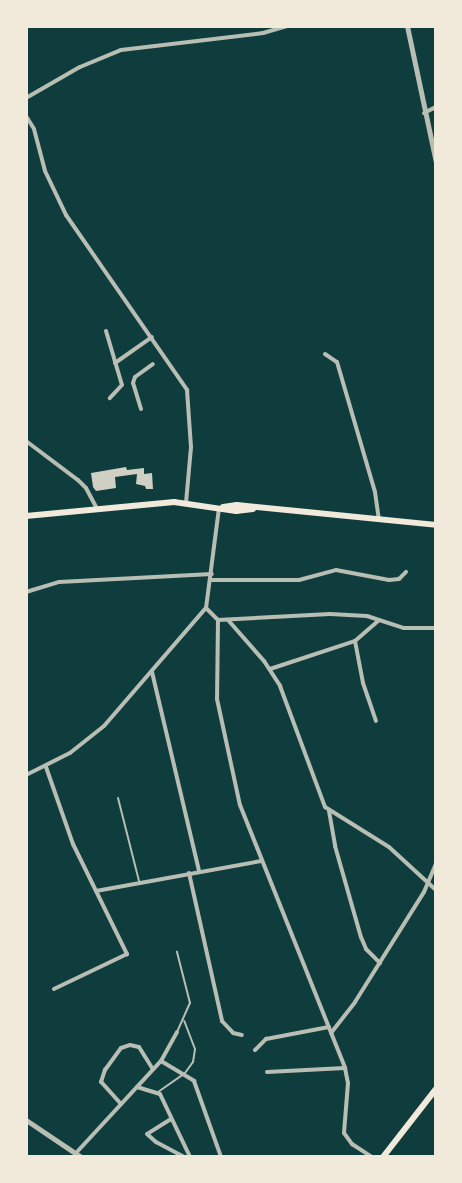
<!DOCTYPE html>
<html>
<head>
<meta charset="utf-8">
<style>
	body { margin:0 }
	#map { position:relative; width:462px; height:1183px; overflow:hidden; background:#0f3d3e; font-family:Barlow,sans-serif }
	div>[style] { position:absolute }
	.building>* { inset:0; background:#cfcfc3 }
	.service>* { height:2px; margin:-1px; padding:0 1px; transform-origin:1px; border-radius:1px; background:#b8beb3 }
	.minor>* { height:4px; margin:-2px; padding:0 2px; transform-origin:2px; border-radius:2px; background:#b8beb3 }
	.tertiary>* { height:5px; margin:-2.5px; padding:0 2.5px; transform-origin:2.5px; border-radius:2.5px; background:#b8beb3 }
	.primary>* { height:6px; margin:-3px; padding:0 3px; transform-origin:3px; border-radius:3px; background:#f1e9da }
	.trunk>* { height:6px; margin:-3px; padding:0 3px; transform-origin:3px; border-radius:3px; background:#f1e9da }
	span { translate:-50% -50%; white-space:nowrap; text-align:center; line-height:1.15; -webkit-text-stroke:4.5px #f1e9da; paint-order:stroke }
	.frame { position:absolute; inset:0; border:28px solid #f1e9da; pointer-events:none }
</style>
</head>
<body>
<div id="map">
	<div class="building">
		<div style="clip-path:polygon(126px 467px,127px 470px,144px 468px,144px 474px,152px 473px,153px 489px,146px 489px,145px 486px,136px 484px,137px 474px,115px 477px,116px 488px,96px 491px,93px 487px,91px 473px)"></div>
	</div>
	<div class="service">
		<div style="left:118px;top:798px;width:86px;rotate:75.8deg"></div>
		<div style="left:177px;top:1032px;width:32px;rotate:-66deg"></div>
		<div style="left:190px;top:1003px;width:53px;rotate:-104.3deg"></div>
		<div style="left:158px;top:1092px;width:33px;rotate:-35deg"></div>
		<div style="left:185px;top:1073px;width:14px;rotate:-54deg"></div>
		<div style="left:193px;top:1062px;width:13px;rotate:-81deg"></div>
		<div style="left:195px;top:1049px;width:30px;rotate:-111deg"></div>
	</div>
	<div class="minor">
		<div style="left:26px;top:98px;width:62px;rotate:-29.9deg"></div>
		<div style="left:80px;top:67px;width:44px;rotate:-22.5deg"></div>
		<div style="left:121px;top:50px;width:143px;rotate:-6.8deg"></div>
		<div style="left:263px;top:33px;width:25px;rotate:-16deg"></div>
		<div style="left:424px;top:113px;width:13px;rotate:-27deg"></div>
		<div style="left:26px;top:116px;width:15px;rotate:58deg"></div>
		<div style="left:34px;top:129px;width:43px;rotate:75.3deg"></div>
		<div style="left:45px;top:171px;width:49px;rotate:64.5deg"></div>
		<div style="left:66px;top:215px;width:213px;rotate:55.3deg"></div>
		<div style="left:187px;top:390px;width:57px;rotate:86deg"></div>
		<div style="left:191px;top:447px;width:56px;rotate:95.1deg"></div>
		<div style="left:106px;top:331px;width:56px;rotate:73.5deg"></div>
		<div style="left:122px;top:385px;width:18px;rotate:133deg"></div>
		<div style="left:325px;top:354px;width:14px;rotate:34deg"></div>
		<div style="left:337px;top:362px;width:135px;rotate:73.7deg"></div>
		<div style="left:375px;top:492px;width:28px;rotate:82deg"></div>
		<div style="left:26px;top:359px;width:19px;rotate:90deg"></div>
		<div style="left:115px;top:363px;width:45px;rotate:-35.1deg"></div>
		<div style="left:141px;top:409px;width:27px;rotate:-107deg"></div>
		<div style="left:133px;top:383px;width:6px;rotate:-72deg"></div>
		<div style="left:135px;top:377px;width:22px;rotate:-36deg"></div>
		<div style="left:26px;top:441px;width:65px;rotate:36.9deg"></div>
		<div style="left:78px;top:480px;width:11px;rotate:45deg"></div>
		<div style="left:86px;top:488px;width:24px;rotate:62deg"></div>
		<div style="left:219px;top:508px;width:101px;rotate:97.4deg"></div>
		<div style="left:206px;top:608px;width:17px;rotate:45deg"></div>
		<div style="left:218px;top:620px;width:79px;rotate:90.7deg"></div>
		<div style="left:217px;top:699px;width:108px;rotate:77.8deg"></div>
		<div style="left:240px;top:805px;width:283px;rotate:68.2deg"></div>
		<div style="left:345px;top:1068px;width:15px;rotate:79deg"></div>
		<div style="left:348px;top:1083px;width:50px;rotate:94.6deg"></div>
		<div style="left:344px;top:1133px;width:14px;rotate:54deg"></div>
		<div style="left:352px;top:1144px;width:24px;rotate:33deg"></div>
		<div style="left:211px;top:580px;width:88px"></div>
		<div style="left:299px;top:580px;width:38px;rotate:-15deg"></div>
		<div style="left:336px;top:570px;width:54px;rotate:10.7deg"></div>
		<div style="left:389px;top:580px;width:10px;rotate:-6deg"></div>
		<div style="left:399px;top:579px;width:10px;rotate:-45deg"></div>
		<div style="left:26px;top:592px;width:34px;rotate:-17deg"></div>
		<div style="left:59px;top:582px;width:153px;rotate:-3deg"></div>
		<div style="left:218px;top:620px;width:112px;rotate:-3.1deg"></div>
		<div style="left:330px;top:614px;width:37px;rotate:3deg"></div>
		<div style="left:367px;top:616px;width:39px;rotate:18deg"></div>
		<div style="left:404px;top:628px;width:32px"></div>
		<div style="left:228px;top:620px;width:55px;rotate:48.7deg"></div>
		<div style="left:264px;top:661px;width:30px;rotate:57deg"></div>
		<div style="left:280px;top:686px;width:129px;rotate:69.6deg"></div>
		<div style="left:325px;top:807px;width:75px;rotate:32deg"></div>
		<div style="left:389px;top:847px;width:64px;rotate:42.5deg"></div>
		<div style="left:355px;top:641px;width:43px;rotate:79.2deg"></div>
		<div style="left:363px;top:683px;width:40px;rotate:71.1deg"></div>
		<div style="left:270px;top:669px;width:89px;rotate:-18.2deg"></div>
		<div style="left:355px;top:641px;width:32px;rotate:-41deg"></div>
		<div style="left:152px;top:672px;width:204px;rotate:76.7deg"></div>
		<div style="left:46px;top:767px;width:82px;rotate:70.7deg"></div>
		<div style="left:73px;top:844px;width:123px;rotate:63.9deg"></div>
		<div style="left:127px;top:954px;width:81px;rotate:154.4deg"></div>
		<div style="left:26px;top:775px;width:49px;rotate:-26.6deg"></div>
		<div style="left:70px;top:753px;width:43px;rotate:-38.5deg"></div>
		<div style="left:104px;top:726px;width:156px;rotate:-49.2deg"></div>
		<div style="left:329px;top:811px;width:36px;rotate:80deg"></div>
		<div style="left:335px;top:846px;width:95px;rotate:74.1deg"></div>
		<div style="left:361px;top:937px;width:13px;rotate:67deg"></div>
		<div style="left:366px;top:949px;width:20px;rotate:45deg"></div>
		<div style="left:189px;top:873px;width:152px;rotate:77.4deg"></div>
		<div style="left:222px;top:1021px;width:16px;rotate:47deg"></div>
		<div style="left:233px;top:1033px;width:9px;rotate:13deg"></div>
		<div style="left:96px;top:891px;width:168px;rotate:-10.3deg"></div>
		<div style="left:331px;top:1033px;width:39px;rotate:-52deg"></div>
		<div style="left:355px;top:1002px;width:130px;rotate:-57.9deg"></div>
		<div style="left:424px;top:892px;width:30px;rotate:-67deg"></div>
		<div style="left:255px;top:1050px;width:16px;rotate:-45deg"></div>
		<div style="left:266px;top:1039px;width:64px;rotate:-10.8deg"></div>
		<div style="left:161px;top:1061px;width:39px;rotate:31deg"></div>
		<div style="left:194px;top:1081px;width:81px;rotate:70.4deg"></div>
		<div style="left:267px;top:1072px;width:78px;rotate:-2.9deg"></div>
		<div style="left:137px;top:1087px;width:24px;rotate:17deg"></div>
		<div style="left:160px;top:1094px;width:70px;rotate:64.5deg"></div>
		<div style="left:121px;top:1104px;width:30px;rotate:-132deg"></div>
		<div style="left:101px;top:1082px;width:13px;rotate:-72deg"></div>
		<div style="left:105px;top:1070px;width:27px;rotate:-54deg"></div>
		<div style="left:121px;top:1048px;width:9px;rotate:-18deg"></div>
		<div style="left:130px;top:1045px;width:9px;rotate:13deg"></div>
		<div style="left:139px;top:1047px;width:26px;rotate:58deg"></div>
		<div style="left:171px;top:1119px;width:28px;rotate:148deg"></div>
		<div style="left:147px;top:1134px;width:12px;rotate:42deg"></div>
		<div style="left:156px;top:1142px;width:32px;rotate:28deg"></div>
		<div style="left:76px;top:1153px;width:125px;rotate:-47.3deg"></div>
		<div style="left:161px;top:1061px;width:33px;rotate:-61deg"></div>
	</div>
	<div class="tertiary">
		<div style="left:407px;top:26px;width:140px;rotate:78deg"></div>
		<div style="left:26px;top:1120px;width:66px;rotate:33.9deg"></div>
	</div>
	<div class="primary">
		<div style="left:223px;top:507px;width:14px;rotate:-8deg"></div>
		<div style="left:237px;top:505px;width:200px;rotate:5.7deg"></div>
		<div style="left:26px;top:516px;width:149px;rotate:-5.4deg"></div>
		<div style="left:174px;top:502px;width:63px;rotate:8.3deg"></div>
		<div style="left:236px;top:511px;width:17px;rotate:-7deg"></div>
	</div>
	<div class="trunk">
		<div style="left:383px;top:1157px;width:86px;rotate:-52.1deg"></div>
	</div>
	<div class="frame"></div>
</div>
</body>
</html>
